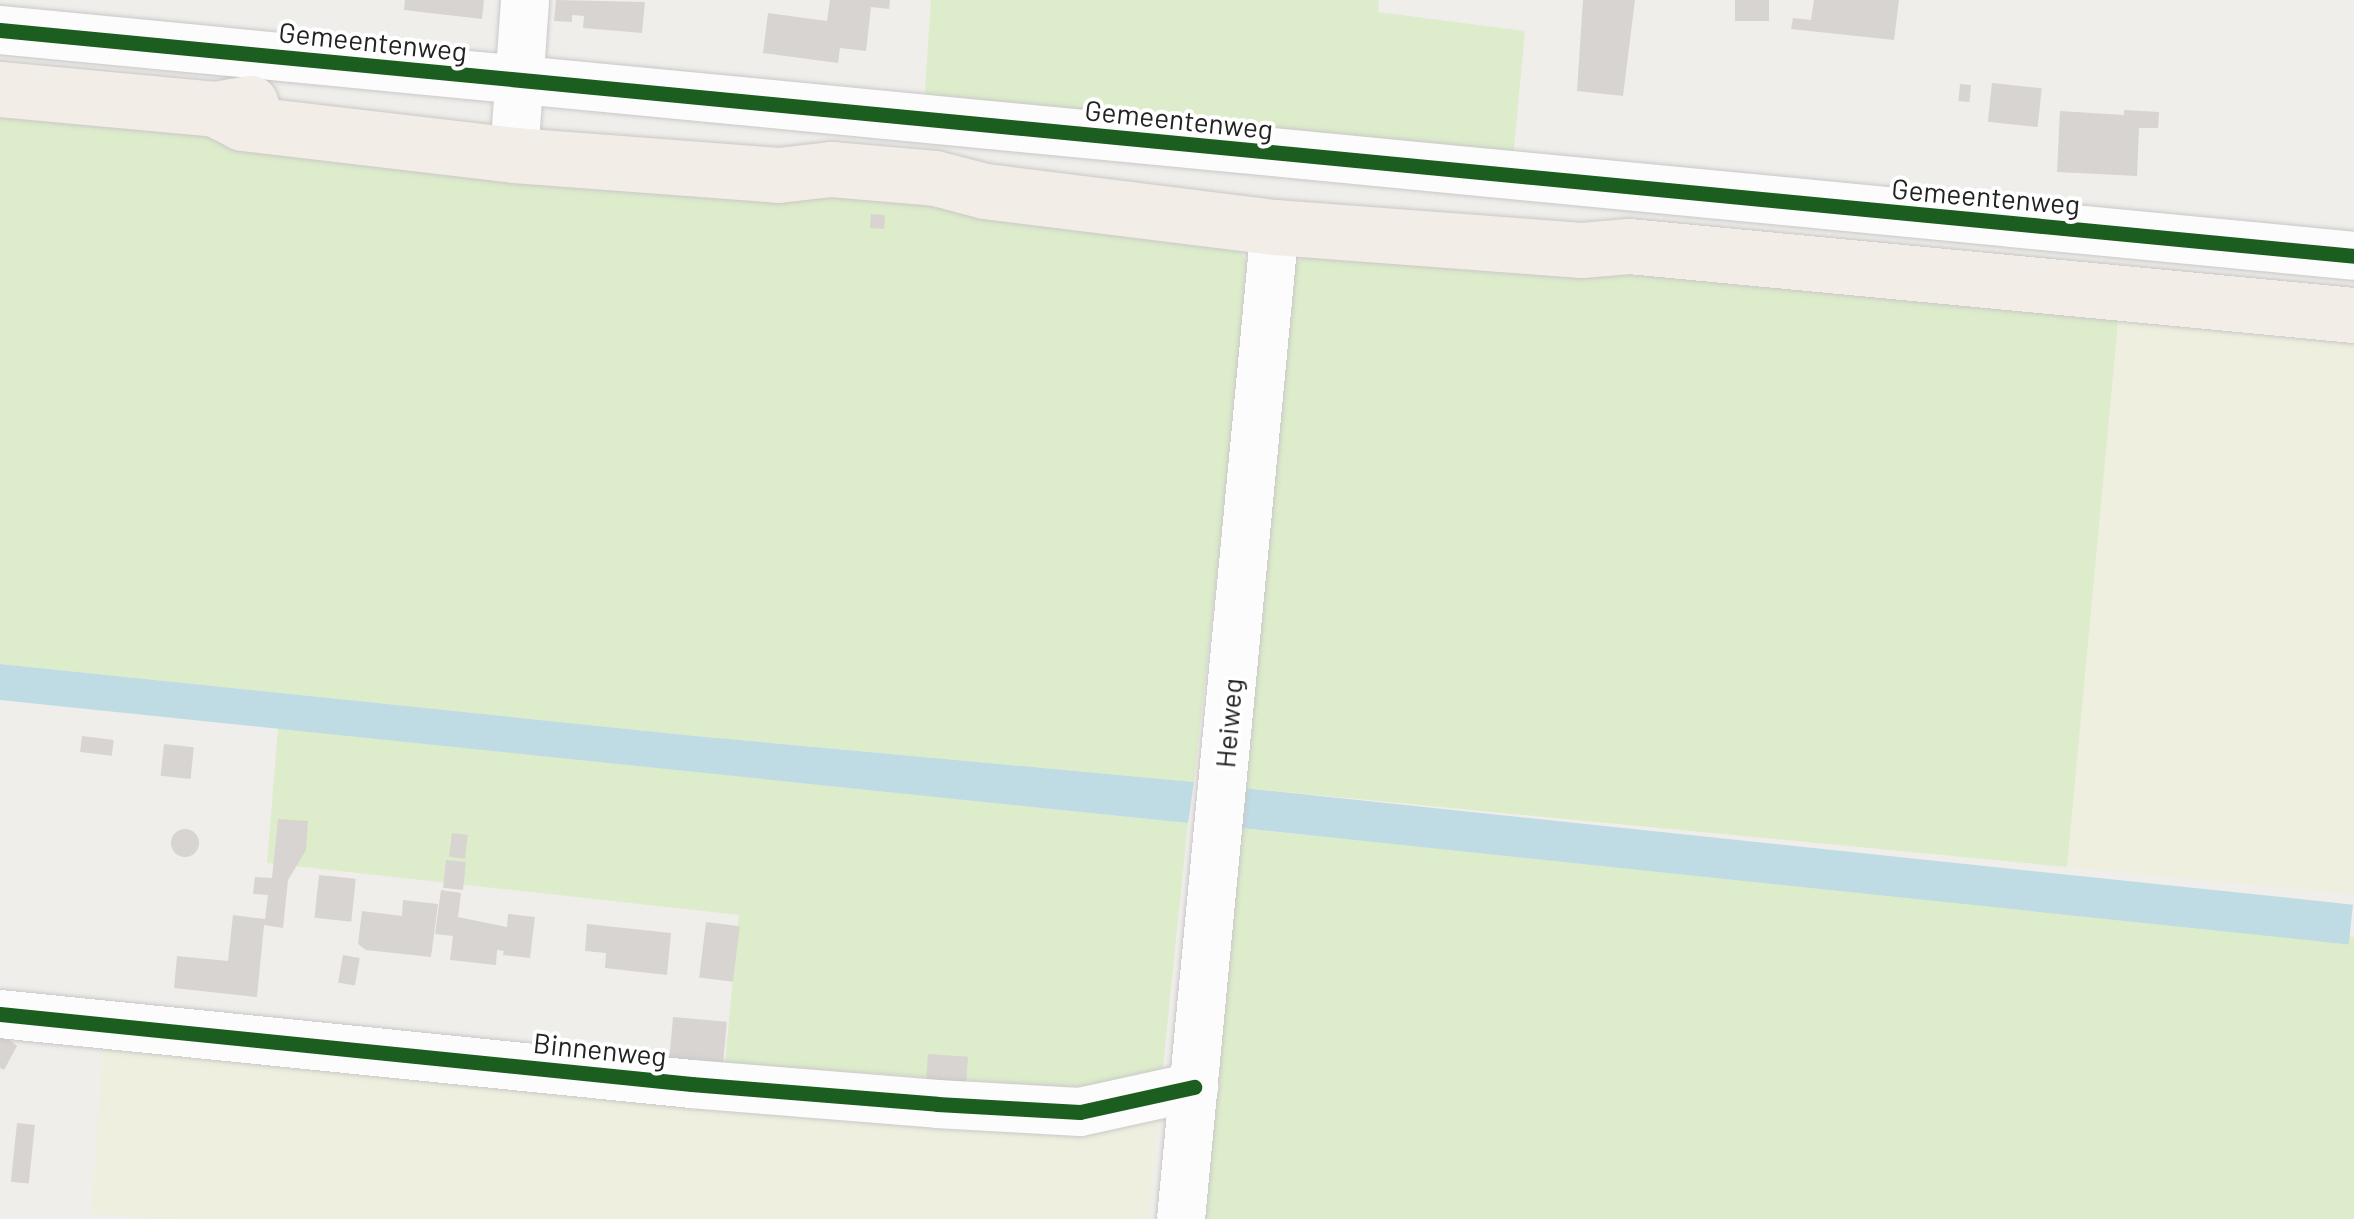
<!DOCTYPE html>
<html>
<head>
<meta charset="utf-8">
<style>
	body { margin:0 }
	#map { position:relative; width:2354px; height:1219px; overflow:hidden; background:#f0eeeb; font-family:Barlow,sans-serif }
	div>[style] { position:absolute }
	.farmland>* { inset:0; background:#efefdf }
	.grass>* { inset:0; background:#ddeccb }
	.water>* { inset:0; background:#bfdbe3; transform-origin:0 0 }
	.building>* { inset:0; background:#d7d4d2; transform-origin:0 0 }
	.round { border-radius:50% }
	.roads { filter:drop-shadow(0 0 2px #c9c8c7) drop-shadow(0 0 2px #c9c8c7) }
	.minor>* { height:48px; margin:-24px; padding:0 24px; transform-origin:24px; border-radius:24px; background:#fdfcfc }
	.major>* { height:55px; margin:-27.5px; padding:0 27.5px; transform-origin:27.5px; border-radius:27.5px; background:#f3ede7 }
	.cycleway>* { height:15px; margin:-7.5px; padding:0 7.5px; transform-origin:7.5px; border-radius:7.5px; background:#1b5e20 }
	span { translate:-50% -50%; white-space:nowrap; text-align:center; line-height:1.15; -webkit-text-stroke:8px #fff; paint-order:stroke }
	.street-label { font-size:28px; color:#222 }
</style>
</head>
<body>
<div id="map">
	<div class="farmland">
		<div style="clip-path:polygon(2119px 312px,2354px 337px,2354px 895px,2067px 867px)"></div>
		<div style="clip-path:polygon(104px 1036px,1159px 1109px,1148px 1219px,178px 1219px,91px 1214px)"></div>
	</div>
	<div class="grass">
		<div style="clip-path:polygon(931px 0,1379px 0,1378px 12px,1525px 31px,1513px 159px,924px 103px)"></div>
		<div style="clip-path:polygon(0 114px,978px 200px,1231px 237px,1251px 268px,1194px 782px,695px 736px,0 664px)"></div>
		<div style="clip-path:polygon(1323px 243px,2119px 312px,2067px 867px,1243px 788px,1287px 270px)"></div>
		<div style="clip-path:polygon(278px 728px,1188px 823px,1163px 1067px,1150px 1075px,1106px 1085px,1064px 1087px,725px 1063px,739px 915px,267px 863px)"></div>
		<div style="clip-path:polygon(1238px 828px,2354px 937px,2354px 1219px,1202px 1219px)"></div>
	</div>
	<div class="water">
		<div style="clip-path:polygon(0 664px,695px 736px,1194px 782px,1188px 823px,0 700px)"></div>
		<div style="left:1243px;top:788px;width:1116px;height:40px;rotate:6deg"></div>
	</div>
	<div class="building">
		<div style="clip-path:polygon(405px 0,484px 0,482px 19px,404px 10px)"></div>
		<div style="clip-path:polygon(556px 0,645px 2px,642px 33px,583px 28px,584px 16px,572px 15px,572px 22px,554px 21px)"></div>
		<div style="clip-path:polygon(830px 0,890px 0,889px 9px,871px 7px,866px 51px,840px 48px,838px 63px,763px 53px,768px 13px,827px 21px)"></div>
		<div style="clip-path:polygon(1583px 0,1635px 0,1623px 96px,1577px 91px)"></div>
		<div style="left:1735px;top:0;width:34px;height:21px"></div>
		<div style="clip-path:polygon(1814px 0,1899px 0,1894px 40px,1791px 29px,1793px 18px,1811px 20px)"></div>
		<div style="left:1992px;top:83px;width:50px;height:39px;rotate:6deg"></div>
		<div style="left:1960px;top:84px;width:11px;height:17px;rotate:5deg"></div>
		<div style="clip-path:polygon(2124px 110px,2159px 112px,2158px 128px,2139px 128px,2137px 176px,2057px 172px,2060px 111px,2124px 115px)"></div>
		<div style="left:871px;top:214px;width:14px;height:14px;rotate:4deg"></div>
		<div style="left:82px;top:736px;width:32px;height:16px;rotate:7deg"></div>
		<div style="left:164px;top:744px;width:30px;height:32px;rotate:6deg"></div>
		<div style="clip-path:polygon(278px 819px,308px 821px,306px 850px,288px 880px,283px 928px,264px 925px,257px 997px,174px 988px,177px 956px,228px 961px,233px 915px,265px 919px,268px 895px,253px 894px,255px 877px,272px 878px)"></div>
		<div class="round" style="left:171px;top:829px;width:28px;height:28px"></div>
		<div style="left:452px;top:833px;width:16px;height:24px;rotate:7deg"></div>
		<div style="left:446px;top:860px;width:20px;height:28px;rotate:6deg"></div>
		<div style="left:319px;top:875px;width:37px;height:43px;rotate:6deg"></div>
		<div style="clip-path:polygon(441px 890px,461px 893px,458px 917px,507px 927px,508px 914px,535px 917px,530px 958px,503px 955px,504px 951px,497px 950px,496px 965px,450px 960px,453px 936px,435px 934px)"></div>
		<div style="clip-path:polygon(403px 900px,438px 904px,431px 957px,366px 950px,358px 944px,362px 911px,402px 916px)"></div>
		<div style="left:706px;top:922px;width:34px;height:56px;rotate:7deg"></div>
		<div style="clip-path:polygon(587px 924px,671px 933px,667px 975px,605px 968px,606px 953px,585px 951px)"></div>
		<div style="left:343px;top:955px;width:17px;height:28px;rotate:10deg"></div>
		<div style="left:673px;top:1017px;width:54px;height:44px;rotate:5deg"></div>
		<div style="clip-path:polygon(0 1032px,17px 1046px,4px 1070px,0 1068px)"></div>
		<div style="left:928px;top:1054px;width:40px;height:30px;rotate:4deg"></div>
		<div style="left:17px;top:1123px;width:18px;height:59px;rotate:6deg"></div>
	</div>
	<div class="roads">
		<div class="minor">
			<div style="left:0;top:30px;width:2365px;rotate:5.48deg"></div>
			<div style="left:514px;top:155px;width:155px;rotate:-85.9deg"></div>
			<div style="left:0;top:1014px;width:695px;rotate:5.78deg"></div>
			<div style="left:691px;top:1084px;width:247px;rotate:4.6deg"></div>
			<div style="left:937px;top:1104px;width:143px;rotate:3.2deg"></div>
			<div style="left:1080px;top:1112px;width:117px;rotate:-12.4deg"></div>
			<div style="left:1181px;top:1219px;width:996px;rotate:-84.59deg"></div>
		</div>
		<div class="major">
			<div style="left:0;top:89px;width:216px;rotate:5.3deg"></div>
			<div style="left:215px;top:109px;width:36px;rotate:-10deg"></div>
			<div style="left:215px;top:109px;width:30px;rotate:27deg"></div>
			<div style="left:242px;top:123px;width:274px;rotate:6.7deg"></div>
			<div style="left:514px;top:155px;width:265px;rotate:4.3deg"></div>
			<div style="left:778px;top:175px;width:53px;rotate:-6.5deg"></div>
			<div style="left:831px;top:169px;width:104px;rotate:4.9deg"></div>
			<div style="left:935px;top:178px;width:52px;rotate:14.6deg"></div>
			<div style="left:985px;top:191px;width:292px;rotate:7.1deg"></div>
			<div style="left:1275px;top:227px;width:307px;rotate:4.3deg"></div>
			<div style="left:1581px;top:250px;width:48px;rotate:-4.8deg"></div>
			<div style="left:1629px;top:246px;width:728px;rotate:5.44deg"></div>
		</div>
	</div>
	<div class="cycleway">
		<div style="left:0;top:30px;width:2365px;rotate:5.48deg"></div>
		<div style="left:0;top:1014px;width:695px;rotate:5.78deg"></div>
		<div style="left:691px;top:1084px;width:247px;rotate:4.6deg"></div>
		<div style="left:937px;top:1104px;width:143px;rotate:3.2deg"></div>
		<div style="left:1080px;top:1112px;width:117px;rotate:-12.4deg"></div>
	</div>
	<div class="street-label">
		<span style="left:373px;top:41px;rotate:6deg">Gemeentenweg</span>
		<span style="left:1179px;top:119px;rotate:6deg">Gemeentenweg</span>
		<span style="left:1986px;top:196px;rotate:5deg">Gemeentenweg</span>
		<span style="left:1228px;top:723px;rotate:-85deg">Heiweg</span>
		<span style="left:600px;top:1049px;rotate:6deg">Binnenweg</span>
	</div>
</div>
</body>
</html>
